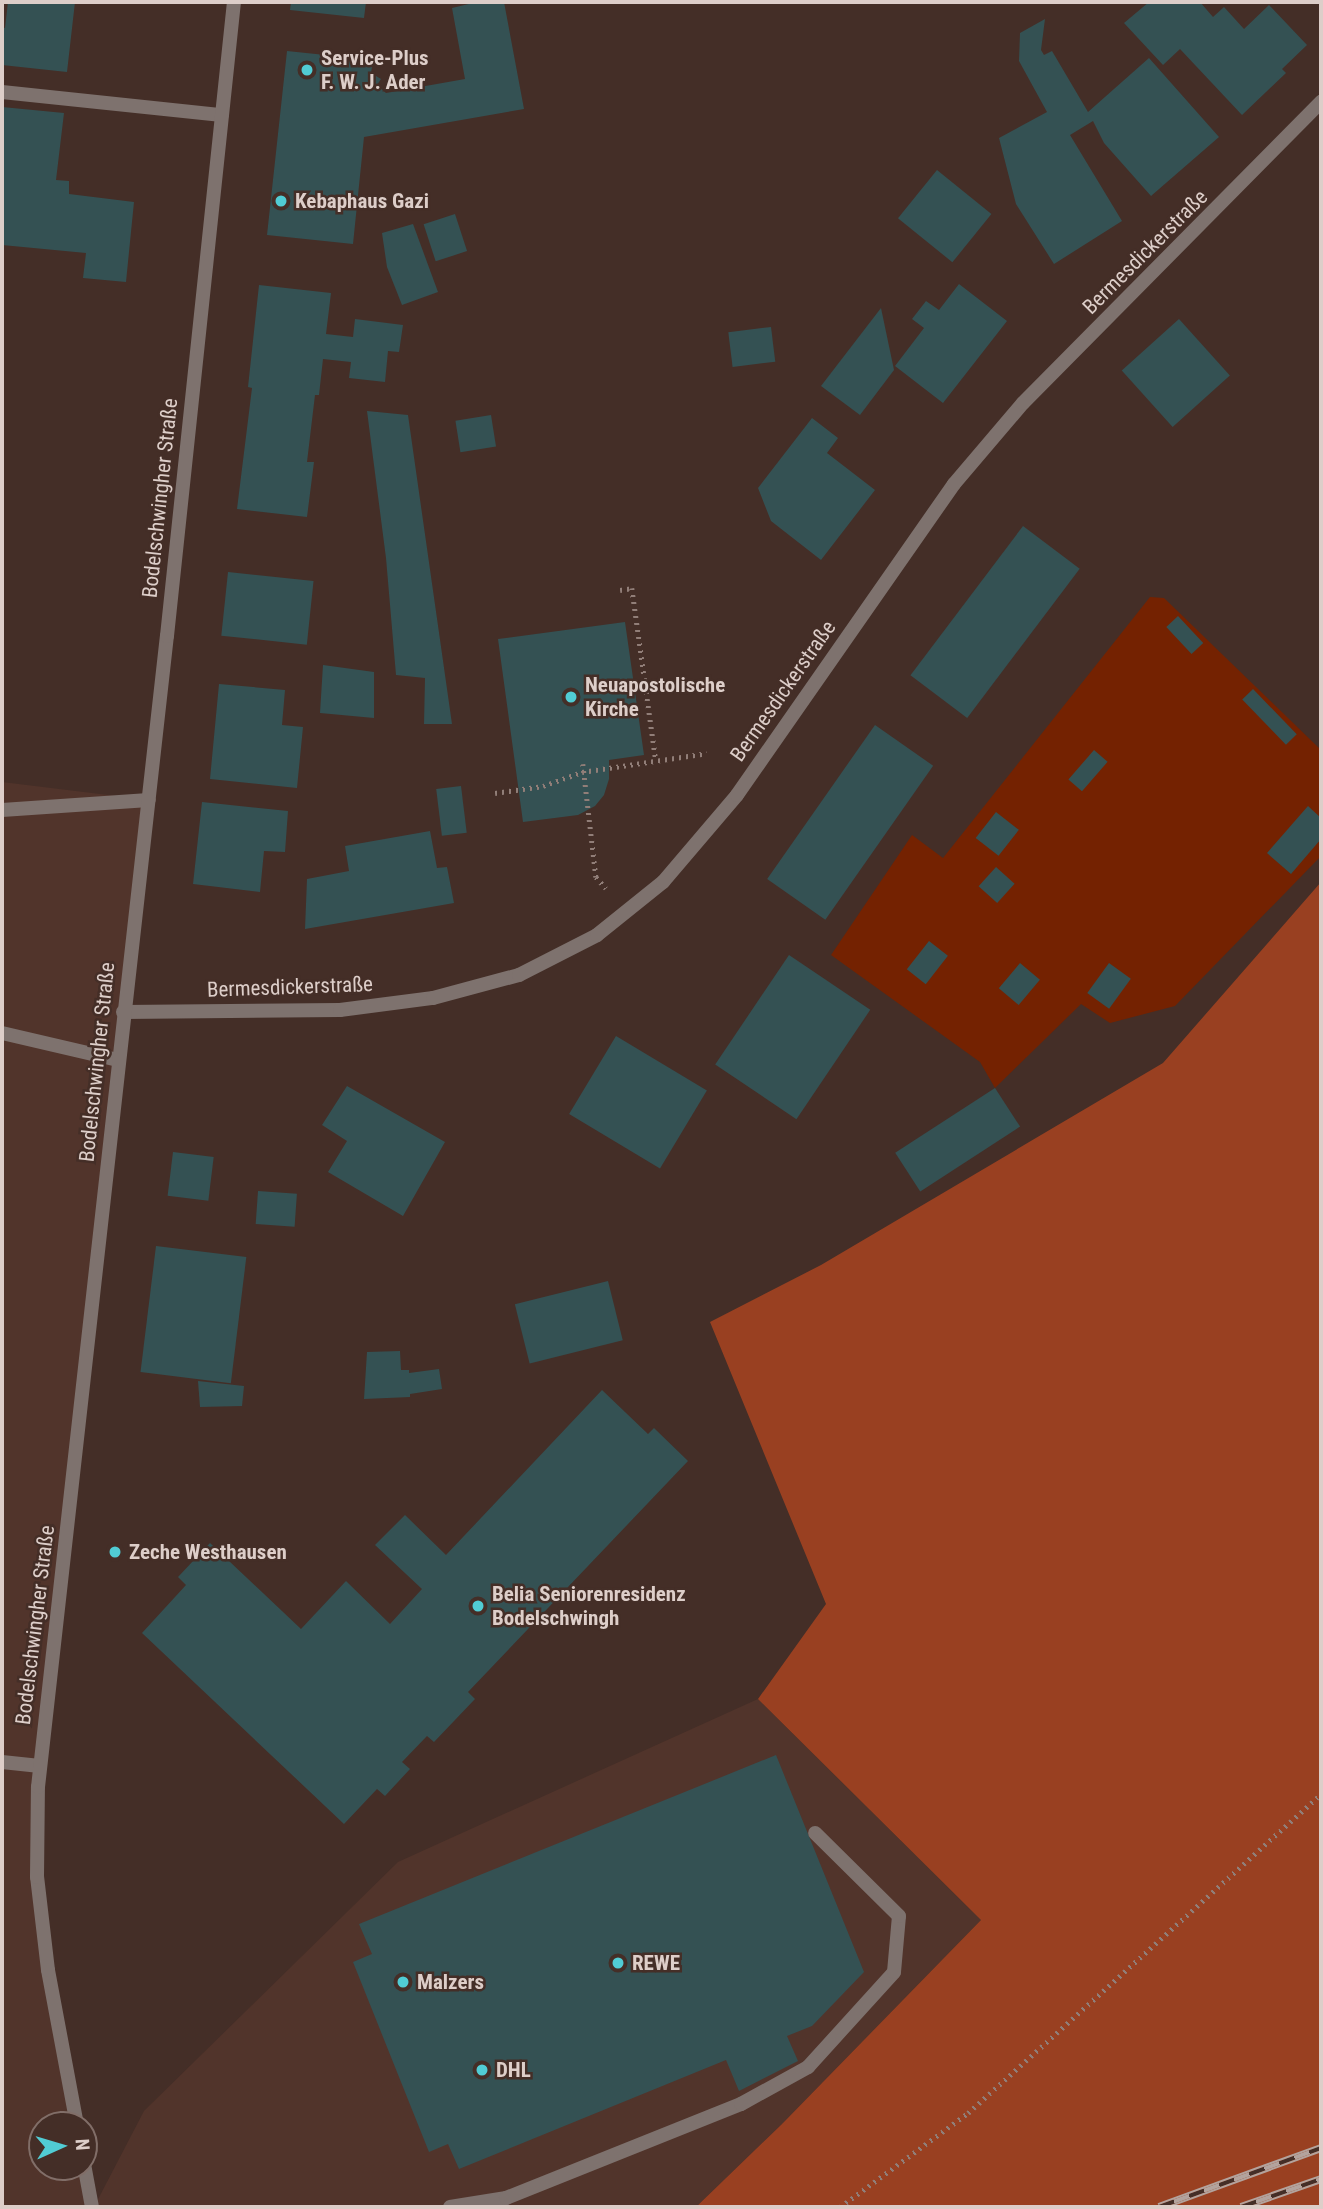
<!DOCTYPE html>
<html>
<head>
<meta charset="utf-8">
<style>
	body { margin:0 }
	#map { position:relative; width:1323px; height:2209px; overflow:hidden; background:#442e27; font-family:"Roboto Condensed",sans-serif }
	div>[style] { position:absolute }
	.built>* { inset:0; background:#51342b }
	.green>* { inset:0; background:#742201 }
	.forest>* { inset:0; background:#994021 }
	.building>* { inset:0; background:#345153; transform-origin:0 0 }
	.path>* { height:4.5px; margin-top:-2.25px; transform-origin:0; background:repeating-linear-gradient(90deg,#917e78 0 2px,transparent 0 7px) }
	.service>* { height:14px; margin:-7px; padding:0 7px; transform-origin:7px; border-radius:7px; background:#7e726e }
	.minor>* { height:14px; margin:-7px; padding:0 7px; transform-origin:7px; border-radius:7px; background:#7e726e }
	.tertiary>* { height:14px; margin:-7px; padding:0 7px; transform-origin:7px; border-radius:7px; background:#7e726e }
	.rail>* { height:8px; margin-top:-4px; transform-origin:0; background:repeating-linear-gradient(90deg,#442e27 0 16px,#b3a39d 0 32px); box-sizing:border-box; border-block:2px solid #b3a39d }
	.dots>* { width:19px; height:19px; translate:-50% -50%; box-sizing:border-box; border:4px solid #442e27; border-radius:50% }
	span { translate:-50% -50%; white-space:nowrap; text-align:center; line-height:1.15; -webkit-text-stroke:5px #442e27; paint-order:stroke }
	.poi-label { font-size:21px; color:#ddcec9; font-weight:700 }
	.left { translate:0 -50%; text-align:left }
	.street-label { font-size:21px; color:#ddcec9 }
	.frame { position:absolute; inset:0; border:4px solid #ddcec9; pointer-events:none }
	.north { position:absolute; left:28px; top:2111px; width:70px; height:70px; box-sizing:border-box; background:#442e27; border:2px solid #816e68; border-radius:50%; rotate:86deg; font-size:19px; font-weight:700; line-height:28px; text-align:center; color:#ddcec9 }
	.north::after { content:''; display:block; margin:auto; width:24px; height:32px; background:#51ccd4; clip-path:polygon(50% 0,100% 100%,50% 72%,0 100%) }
</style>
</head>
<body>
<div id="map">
	<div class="built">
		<div style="clip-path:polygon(2px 782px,149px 800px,40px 1766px,37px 1877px,77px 2125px,42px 2125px,42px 2167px,84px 2167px,92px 2207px,2px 2207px)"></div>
		<div style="clip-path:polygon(758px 1699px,981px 1920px,782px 2124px,696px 2207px,94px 2207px,144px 2111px,398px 1862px)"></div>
	</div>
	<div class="green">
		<div style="clip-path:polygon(1150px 597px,1164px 598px,1321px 750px,1321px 856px,1175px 1006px,1110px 1023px,1081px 1004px,995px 1088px,980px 1062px,831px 955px,912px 835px,943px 858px)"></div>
	</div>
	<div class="forest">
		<div style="clip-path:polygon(1321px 882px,1321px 2207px,696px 2207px,782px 2124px,981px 1920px,758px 1699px,826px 1604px,710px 1322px,821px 1265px,1163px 1063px)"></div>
	</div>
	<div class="building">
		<div style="clip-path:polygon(8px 2px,75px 2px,67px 72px,2px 65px,2px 27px,5px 28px)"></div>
		<div style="clip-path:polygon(291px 2px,366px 2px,364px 18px,290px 10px)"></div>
		<div style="clip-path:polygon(477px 2px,504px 2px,524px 109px,364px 137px,353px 244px,267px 235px,287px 51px,373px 60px,371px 73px,381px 79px,377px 85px,386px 93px,465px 79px,452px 8px)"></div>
		<div style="clip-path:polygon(1149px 2px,1200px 2px,1213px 17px,1224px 7px,1244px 29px,1269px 5px,1307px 45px,1282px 69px,1286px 73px,1242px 115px,1180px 49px,1163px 65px,1124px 23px)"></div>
		<div style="clip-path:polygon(1045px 19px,1041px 50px,1044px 55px,1052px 51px,1088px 112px,1149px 58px,1219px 137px,1151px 196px,1104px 143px,1093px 121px,1070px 135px,1122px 221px,1054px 264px,1016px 204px,999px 138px,1047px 112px,1019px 61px,1020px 33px)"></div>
		<div style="clip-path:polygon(2px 107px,64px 113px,56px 180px,69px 181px,69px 194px,134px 202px,126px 282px,83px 278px,86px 253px,2px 245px)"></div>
		<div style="left:937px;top:170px;width:70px;height:62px;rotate:39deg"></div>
		<div style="left:455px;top:214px;width:39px;height:33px;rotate:72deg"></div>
		<div style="clip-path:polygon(413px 224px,438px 292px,402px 305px,387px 267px,382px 233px)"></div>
		<div style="clip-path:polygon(959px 284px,1007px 321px,943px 403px,895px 366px,924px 328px,912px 319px,926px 301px,939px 310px)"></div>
		<div style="clip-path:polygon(259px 285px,331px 293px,326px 334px,353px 337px,355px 319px,403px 325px,399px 352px,388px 351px,385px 382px,349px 378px,351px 362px,323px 359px,319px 395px,315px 395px,307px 462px,314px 462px,307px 517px,237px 509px,252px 388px,248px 387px)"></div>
		<div style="clip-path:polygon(881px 308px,894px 370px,860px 415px,821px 386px)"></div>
		<div style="left:1179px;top:319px;width:76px;height:77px;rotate:48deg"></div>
		<div style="left:771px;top:327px;width:35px;height:43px;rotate:83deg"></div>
		<div style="clip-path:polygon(367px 411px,408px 415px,452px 724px,424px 724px,425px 678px,396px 675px,386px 558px)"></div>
		<div style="left:491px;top:415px;width:32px;height:36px;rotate:81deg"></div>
		<div style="clip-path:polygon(812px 418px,838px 438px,827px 453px,875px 490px,821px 560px,771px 521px,758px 488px)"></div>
		<div style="left:1023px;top:526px;width:71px;height:187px;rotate:37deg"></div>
		<div style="left:228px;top:572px;width:86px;height:64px;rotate:6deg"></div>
		<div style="left:1178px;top:616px;width:37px;height:16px;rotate:47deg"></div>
		<div style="clip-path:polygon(625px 622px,644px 755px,609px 760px,609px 779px,604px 795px,595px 806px,578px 815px,523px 822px,498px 639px)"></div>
		<div style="clip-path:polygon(323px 665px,374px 672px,374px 718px,320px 713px)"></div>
		<div style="clip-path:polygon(219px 684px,285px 690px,282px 725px,303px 727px,297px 788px,210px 779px)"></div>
		<div style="left:1253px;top:689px;width:63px;height:15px;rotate:46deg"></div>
		<div style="left:875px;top:725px;width:71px;height:188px;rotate:35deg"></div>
		<div style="left:1094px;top:750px;width:18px;height:39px;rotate:41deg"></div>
		<div style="left:461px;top:786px;width:47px;height:25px;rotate:83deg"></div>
		<div style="clip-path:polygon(202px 802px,288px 811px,285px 852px,264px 851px,260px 892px,193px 884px)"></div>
		<div style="clip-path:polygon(1308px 806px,1321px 818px,1321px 839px,1291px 874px,1267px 853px)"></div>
		<div style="left:996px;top:812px;width:29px;height:33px;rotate:38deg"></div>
		<div style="clip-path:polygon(430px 831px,437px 868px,447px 867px,454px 903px,305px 929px,307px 879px,349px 871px,345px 846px)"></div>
		<div style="left:996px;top:867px;width:25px;height:26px;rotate:42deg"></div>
		<div style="left:929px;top:941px;width:24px;height:36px;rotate:38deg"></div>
		<div style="left:789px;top:955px;width:98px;height:132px;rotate:34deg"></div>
		<div style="left:1020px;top:963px;width:26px;height:33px;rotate:40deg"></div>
		<div style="left:1109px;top:963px;width:27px;height:37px;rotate:36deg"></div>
		<div style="left:616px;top:1036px;width:106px;height:91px;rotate:31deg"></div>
		<div style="clip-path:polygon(347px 1086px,445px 1142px,403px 1216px,328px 1172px,347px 1141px,322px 1125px)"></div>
		<div style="left:995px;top:1088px;width:46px;height:119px;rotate:57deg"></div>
		<div style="left:173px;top:1152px;width:41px;height:44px;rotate:7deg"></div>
		<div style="left:258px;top:1191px;width:39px;height:33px;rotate:4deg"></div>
		<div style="left:156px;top:1246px;width:91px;height:127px;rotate:7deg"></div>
		<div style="left:608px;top:1281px;width:61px;height:96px;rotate:76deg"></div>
		<div style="clip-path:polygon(400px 1351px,401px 1370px,409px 1370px,409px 1373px,439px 1369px,442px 1389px,410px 1394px,410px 1397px,364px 1399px,367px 1352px)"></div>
		<div style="clip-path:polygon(198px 1381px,244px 1386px,242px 1406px,200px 1407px)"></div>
		<div style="clip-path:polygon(602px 1390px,648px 1434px,654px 1428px,688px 1461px,468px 1692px,475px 1699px,434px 1742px,427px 1736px,402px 1762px,410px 1769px,385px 1796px,377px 1789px,344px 1824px,142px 1633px,186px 1585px,178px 1577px,210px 1543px,301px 1629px,346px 1581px,390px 1624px,422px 1589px,375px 1545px,405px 1515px,446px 1555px)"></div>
		<div style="clip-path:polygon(776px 1755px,864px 1972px,812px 2026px,787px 2036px,798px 2061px,739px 2091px,726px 2060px,459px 2169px,448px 2144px,429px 2152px,353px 1962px,372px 1954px,359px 1924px)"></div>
	</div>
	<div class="path">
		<div style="left:620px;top:590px;width:12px;rotate:-9deg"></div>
		<div style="left:632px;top:588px;width:174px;rotate:82.1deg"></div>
		<div style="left:583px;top:764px;width:114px;rotate:83.4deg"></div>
		<div style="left:596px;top:877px;width:15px;rotate:48deg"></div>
		<div style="left:495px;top:793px;width:49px;rotate:-8.3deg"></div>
		<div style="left:543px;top:786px;width:41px;rotate:-19.7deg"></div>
		<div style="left:582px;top:772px;width:126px;rotate:-8.6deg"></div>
		<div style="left:840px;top:2207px;width:159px;rotate:-36.3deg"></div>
		<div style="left:968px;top:2113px;width:476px;rotate:-42.1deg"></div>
	</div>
	<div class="service">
		<div style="left:2px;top:92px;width:221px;rotate:6deg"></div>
		<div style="left:2px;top:810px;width:147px;rotate:-3.9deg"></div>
		<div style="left:2px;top:1033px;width:119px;rotate:13.1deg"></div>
		<div style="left:2px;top:1762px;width:38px;rotate:6deg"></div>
		<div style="left:450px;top:2207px;width:57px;rotate:-9.1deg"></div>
		<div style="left:506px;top:2198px;width:253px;rotate:-21.8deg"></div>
		<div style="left:741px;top:2104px;width:77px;rotate:-28.9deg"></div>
		<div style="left:808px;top:2067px;width:128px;rotate:-47.8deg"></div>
		<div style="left:894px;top:1972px;width:56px;rotate:-84.9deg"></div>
		<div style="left:899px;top:1916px;width:118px;rotate:-135.3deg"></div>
	</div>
	<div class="minor">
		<div style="left:123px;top:1012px;width:217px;rotate:-0.5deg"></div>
		<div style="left:340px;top:1010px;width:94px;rotate:-7.4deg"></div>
		<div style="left:433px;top:998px;width:89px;rotate:-15deg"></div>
		<div style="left:519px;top:975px;width:88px;rotate:-27.1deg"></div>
		<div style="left:597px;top:935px;width:85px;rotate:-38.8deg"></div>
		<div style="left:663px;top:882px;width:114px;rotate:-49.6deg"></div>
		<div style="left:737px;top:795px;width:379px;rotate:-55.1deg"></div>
		<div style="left:954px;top:484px;width:106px;rotate:-49.6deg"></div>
		<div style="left:1023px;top:403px;width:424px;rotate:-45.3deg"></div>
	</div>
	<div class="tertiary">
		<div style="left:77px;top:2125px;width:158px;rotate:-100.6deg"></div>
		<div style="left:48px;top:1970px;width:94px;rotate:-96.7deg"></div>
		<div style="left:37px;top:1877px;width:90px;rotate:-89.4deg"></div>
		<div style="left:38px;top:1787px;width:1158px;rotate:-83.61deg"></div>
		<div style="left:167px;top:636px;width:638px;rotate:-83.97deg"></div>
		<div style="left:84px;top:2164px;width:44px;rotate:79.5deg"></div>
	</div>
	<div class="rail">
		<div style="left:1159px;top:2207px;width:172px;rotate:-20deg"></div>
		<div style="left:1241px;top:2207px;width:85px;rotate:-19.3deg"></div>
	</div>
	<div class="dots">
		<div style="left:307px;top:70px;background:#51ccd4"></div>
		<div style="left:281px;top:201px;background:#51ccd4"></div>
		<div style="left:571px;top:697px;background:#51ccd4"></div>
		<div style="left:115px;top:1552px;background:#51ccd4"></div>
		<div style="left:478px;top:1606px;background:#51ccd4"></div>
		<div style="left:618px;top:1963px;background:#51ccd4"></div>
		<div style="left:403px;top:1982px;background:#51ccd4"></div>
		<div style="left:482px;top:2070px;background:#51ccd4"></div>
	</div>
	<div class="poi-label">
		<span class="left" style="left:321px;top:70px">Service-Plus<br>F. W. J. Ader</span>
		<span class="left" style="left:295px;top:201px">Kebaphaus Gazi</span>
		<span class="left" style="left:585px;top:697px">Neuapostolische<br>Kirche</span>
		<span class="left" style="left:129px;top:1552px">Zeche Westhausen</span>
		<span class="left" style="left:492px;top:1606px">Belia Seniorenresidenz<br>Bodelschwingh</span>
		<span class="left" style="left:632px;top:1963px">REWE</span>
		<span class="left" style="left:417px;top:1982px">Malzers</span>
		<span class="left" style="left:496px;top:2070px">DHL</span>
	</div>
	<div class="street-label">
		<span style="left:1145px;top:252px;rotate:-45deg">Bermesdickerstraße</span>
		<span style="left:160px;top:498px;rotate:-84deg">Bodelschwingher Straße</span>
		<span style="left:783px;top:691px;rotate:-55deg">Bermesdickerstraße</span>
		<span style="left:290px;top:987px;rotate:-2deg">Bermesdickerstraße</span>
		<span style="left:97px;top:1062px;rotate:-84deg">Bodelschwingher Straße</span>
		<span style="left:35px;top:1625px;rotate:-83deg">Bodelschwingher Straße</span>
	</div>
	<div class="frame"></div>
	<div class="north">N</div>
</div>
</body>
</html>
